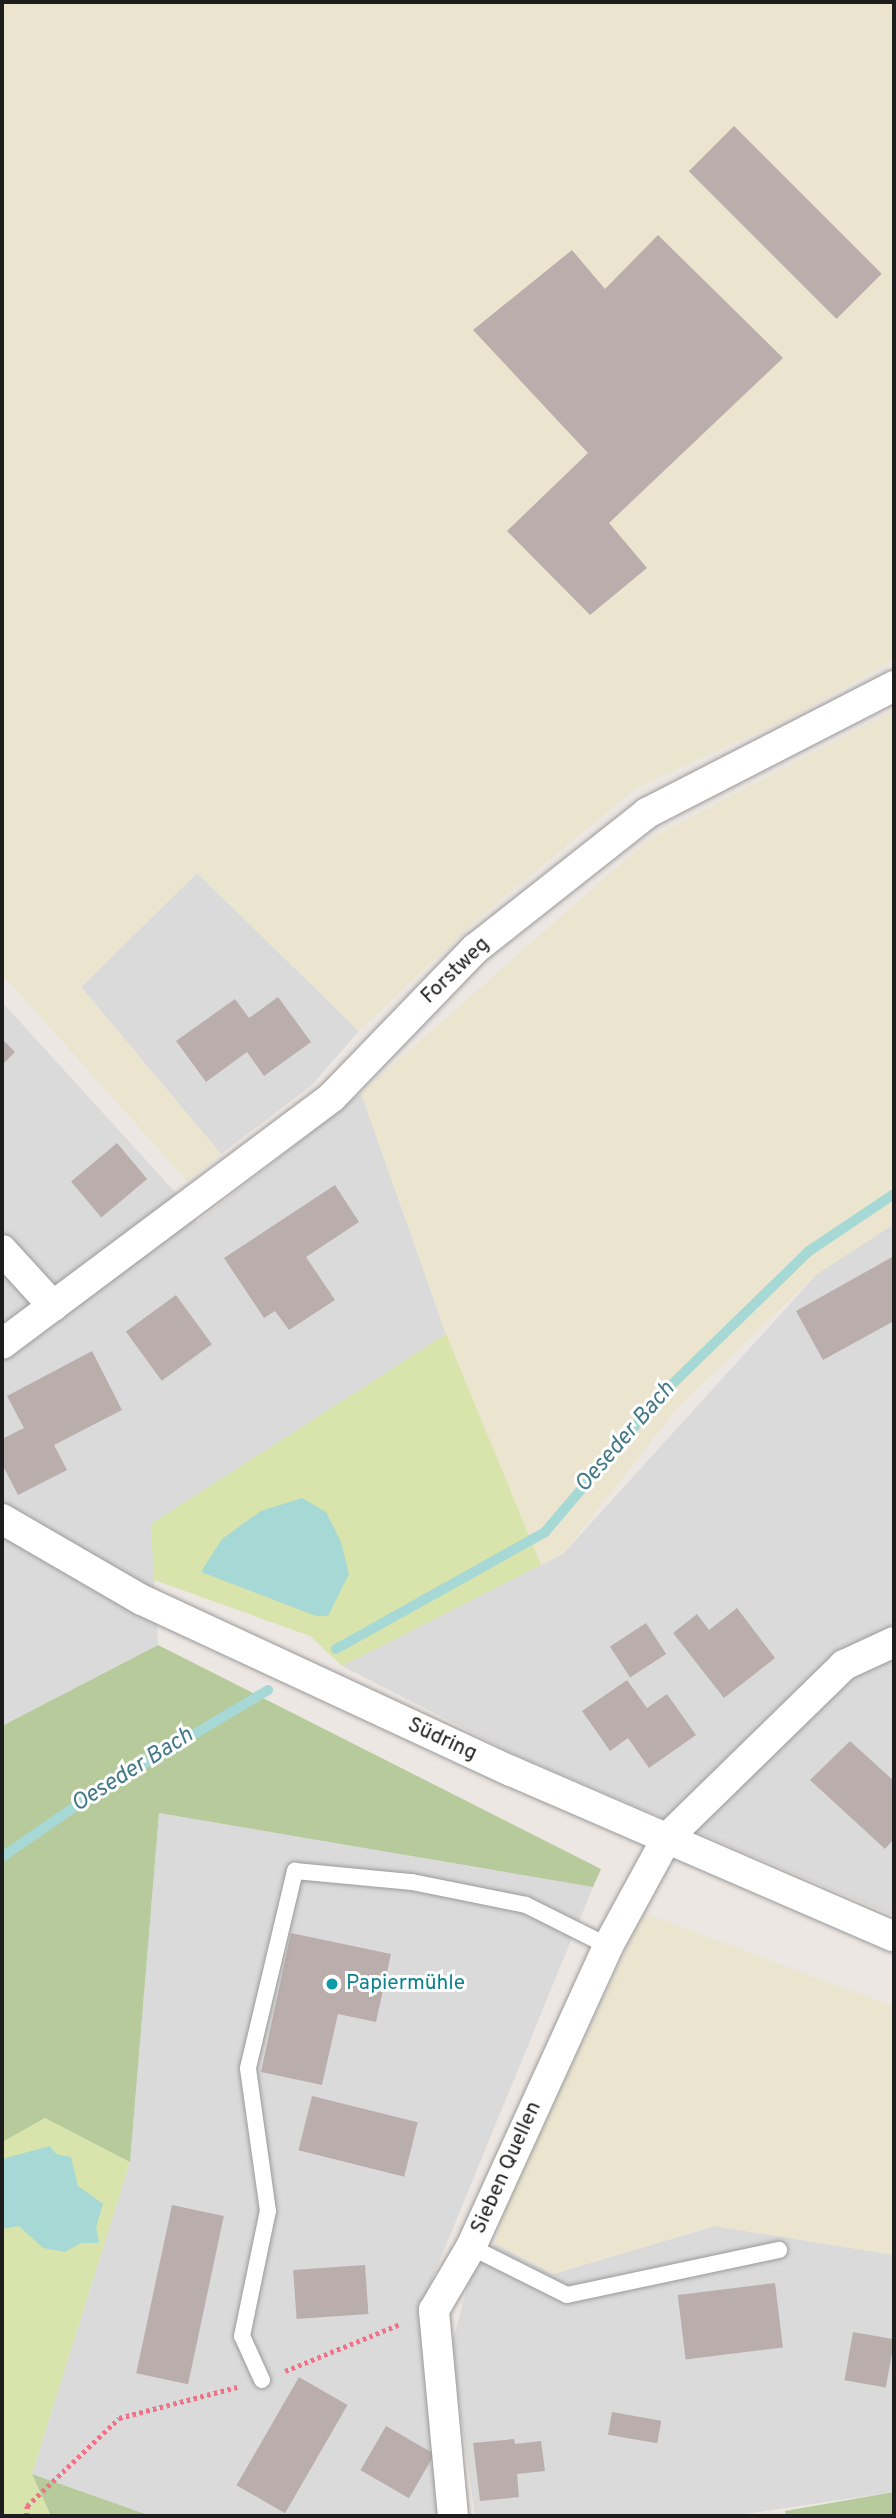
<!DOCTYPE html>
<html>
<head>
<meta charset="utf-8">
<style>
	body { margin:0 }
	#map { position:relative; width:896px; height:2518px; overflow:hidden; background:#ede7e3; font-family:Overpass,sans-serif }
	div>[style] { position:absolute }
	.residential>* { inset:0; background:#dbdada }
	.farmland>* { inset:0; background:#ebe5cf }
	.grass>* { inset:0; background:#d8e4ac }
	.forest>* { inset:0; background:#b6ca9b }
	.water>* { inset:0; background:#a6d8d5 }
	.stream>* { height:10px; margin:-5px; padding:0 5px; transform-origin:5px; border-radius:5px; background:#a6d8d5 }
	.building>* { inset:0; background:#baaead; transform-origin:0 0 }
	.path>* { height:4.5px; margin-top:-2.25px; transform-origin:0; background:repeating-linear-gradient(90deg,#ef7289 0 3.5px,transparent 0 7px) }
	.roads { filter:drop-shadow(0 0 2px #9a9a9a) drop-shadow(0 0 2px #9a9a9a) }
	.service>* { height:16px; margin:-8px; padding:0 8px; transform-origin:8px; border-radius:8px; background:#fff }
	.minor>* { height:30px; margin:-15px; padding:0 15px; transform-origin:15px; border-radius:15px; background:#fff }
	.dots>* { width:19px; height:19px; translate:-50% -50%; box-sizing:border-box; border:4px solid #fff; border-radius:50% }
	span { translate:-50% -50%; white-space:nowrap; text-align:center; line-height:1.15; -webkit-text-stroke:6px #fff; paint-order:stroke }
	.street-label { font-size:21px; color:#1d1d1d }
	.culture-label { font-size:21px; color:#0d838f }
	.left { translate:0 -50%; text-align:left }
	.water-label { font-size:23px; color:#437987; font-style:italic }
	.frame { position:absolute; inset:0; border:4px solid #1d1d1d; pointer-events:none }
</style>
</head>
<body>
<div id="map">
	<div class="residential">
		<div style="clip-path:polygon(197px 873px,359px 1031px,311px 1086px,221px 1154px,81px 987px)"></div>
		<div style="clip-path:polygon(2px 1002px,175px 1192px,197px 1222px,361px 1093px,446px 1334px,151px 1524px,158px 1645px,2px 1726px)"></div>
		<div style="clip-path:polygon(894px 1224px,894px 1916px,516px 1755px,342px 1666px,563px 1554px,817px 1274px)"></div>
		<div style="clip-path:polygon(159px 1813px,593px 1887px,426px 2294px,441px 2516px,151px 2516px,32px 2474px,130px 2162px)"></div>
		<div style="clip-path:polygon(715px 2226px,894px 2255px,894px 2492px,732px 2516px,475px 2516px,451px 2347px,473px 2266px,495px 2244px,553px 2274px)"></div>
	</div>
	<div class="farmland">
		<div style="clip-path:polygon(2px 2px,894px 2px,894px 660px,789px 718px,637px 788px,481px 916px,359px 1031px,197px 873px,81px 987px,221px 1154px,187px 1181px,2px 974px)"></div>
		<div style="clip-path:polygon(894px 710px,894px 1224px,817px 1274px,679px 1406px,563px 1554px,541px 1565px,446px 1334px,361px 1093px,649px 839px)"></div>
		<div style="clip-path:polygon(644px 1913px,894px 2007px,894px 2255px,715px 2226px,553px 2274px,495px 2244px,506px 2205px)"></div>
	</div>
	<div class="grass">
		<div style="clip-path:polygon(446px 1334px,541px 1565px,342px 1666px,310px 1636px,154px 1580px,151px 1524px)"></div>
		<div style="clip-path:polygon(45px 2118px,130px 2162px,32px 2474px,51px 2516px,2px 2516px,2px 2142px)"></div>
	</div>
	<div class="forest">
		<div style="clip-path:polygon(158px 1645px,601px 1869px,593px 1887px,159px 1813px,130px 2162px,45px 2118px,2px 2142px,2px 1726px)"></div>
		<div style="clip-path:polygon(32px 2474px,151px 2516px,51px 2516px)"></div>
		<div style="clip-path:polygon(894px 2492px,894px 2516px,786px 2516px,785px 2511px)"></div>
	</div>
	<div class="water">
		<div style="clip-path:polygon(302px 1498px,326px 1512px,341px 1542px,349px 1574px,328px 1616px,316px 1616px,201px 1572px,222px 1539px,261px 1511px)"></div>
		<div style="clip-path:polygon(50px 2146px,56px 2154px,71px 2157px,78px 2186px,103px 2204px,96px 2227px,99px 2243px,81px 2243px,65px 2252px,43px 2248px,19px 2226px,2px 2229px,2px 2159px)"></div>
	</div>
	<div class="stream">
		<div style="left:336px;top:1649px;width:240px;rotate:-29.2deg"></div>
		<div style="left:545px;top:1532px;width:184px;rotate:-49.6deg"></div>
		<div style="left:664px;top:1392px;width:202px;rotate:-44.2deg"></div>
		<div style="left:809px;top:1251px;width:102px;rotate:-33.8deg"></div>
		<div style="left:2px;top:1857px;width:109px;rotate:-34.6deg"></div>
		<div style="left:92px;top:1795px;width:205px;rotate:-30.8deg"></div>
	</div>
	<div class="building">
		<div style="left:734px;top:126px;width:209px;height:64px;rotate:45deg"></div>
		<div style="clip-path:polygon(658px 235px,783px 358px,609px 523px,647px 568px,590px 615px,507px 531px,588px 453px,473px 330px,572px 250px,605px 289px)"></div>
		<div style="clip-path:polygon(278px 997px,311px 1042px,264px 1076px,247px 1052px,206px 1082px,176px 1041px,235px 999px,249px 1018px)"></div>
		<div style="clip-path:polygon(2px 1039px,15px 1052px,2px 1065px)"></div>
		<div style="left:117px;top:1143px;width:47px;height:60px;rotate:50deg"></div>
		<div style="clip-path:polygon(335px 1185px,359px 1222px,306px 1257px,335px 1300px,289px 1330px,275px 1311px,264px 1318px,224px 1258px)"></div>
		<div style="clip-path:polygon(894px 1256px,894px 1321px,823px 1360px,796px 1311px)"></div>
		<div style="left:176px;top:1295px;width:61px;height:62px;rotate:54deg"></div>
		<div style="clip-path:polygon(92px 1351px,122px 1410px,54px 1445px,67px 1470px,18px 1495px,2px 1464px,2px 1439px,24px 1428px,7px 1396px)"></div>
		<div style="clip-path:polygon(737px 1608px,775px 1658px,724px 1698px,673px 1633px,697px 1614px,709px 1630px)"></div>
		<div style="left:646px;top:1623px;width:37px;height:43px;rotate:57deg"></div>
		<div style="clip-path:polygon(627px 1680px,647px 1708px,667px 1694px,696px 1735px,649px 1768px,628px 1738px,610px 1751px,582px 1711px)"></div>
		<div style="clip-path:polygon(850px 1741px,894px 1781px,894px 1839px,885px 1849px,810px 1780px)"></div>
		<div style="clip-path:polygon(291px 1933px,391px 1954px,376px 2022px,338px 2014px,322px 2085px,261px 2072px)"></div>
		<div style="left:312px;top:2096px;width:109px;height:56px;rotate:14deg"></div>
		<div style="left:172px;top:2205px;width:53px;height:172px;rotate:12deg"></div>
		<div style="left:365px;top:2265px;width:49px;height:72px;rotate:86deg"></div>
		<div style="left:775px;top:2283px;width:65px;height:98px;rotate:83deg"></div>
		<div style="left:853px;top:2332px;width:42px;height:49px;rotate:10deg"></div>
		<div style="left:299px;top:2377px;width:56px;height:125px;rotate:30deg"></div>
		<div style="left:612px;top:2412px;width:50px;height:23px;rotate:10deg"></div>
		<div style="left:386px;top:2426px;width:56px;height:51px;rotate:30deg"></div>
		<div style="clip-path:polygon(514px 2439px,515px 2444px,541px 2441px,545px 2471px,517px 2474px,519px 2497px,480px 2501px,473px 2443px)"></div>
	</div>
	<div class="path">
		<div style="left:285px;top:2371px;width:124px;rotate:-22.2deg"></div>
		<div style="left:26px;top:2516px;width:10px;rotate:-84deg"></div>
		<div style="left:27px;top:2506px;width:127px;rotate:-43.7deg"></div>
		<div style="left:119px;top:2418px;width:122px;rotate:-14.7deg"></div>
	</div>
	<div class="roads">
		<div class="service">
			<div style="left:471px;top:2247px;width:107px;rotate:26.6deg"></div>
			<div style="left:567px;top:2295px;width:217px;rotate:-12deg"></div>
			<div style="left:262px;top:2380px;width:48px;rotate:-114.4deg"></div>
			<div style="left:242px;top:2336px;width:128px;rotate:-78.3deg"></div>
			<div style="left:268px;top:2211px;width:144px;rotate:-98deg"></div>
			<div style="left:248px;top:2068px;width:203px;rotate:-76.6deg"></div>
			<div style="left:295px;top:1871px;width:118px;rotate:5.4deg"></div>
			<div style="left:412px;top:1882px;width:116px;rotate:11.4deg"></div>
			<div style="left:526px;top:1905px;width:92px;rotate:26.6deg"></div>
		</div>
		<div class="minor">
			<div style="left:2px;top:1250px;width:76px;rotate:47.7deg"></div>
			<div style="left:2px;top:1344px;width:412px;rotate:-36.8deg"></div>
			<div style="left:332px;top:1097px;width:206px;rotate:-46deg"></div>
			<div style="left:475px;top:949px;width:219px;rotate:-38.3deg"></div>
			<div style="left:647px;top:813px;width:278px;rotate:-27.2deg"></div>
			<div style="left:2px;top:1519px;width:162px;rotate:30.1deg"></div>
			<div style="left:142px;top:1600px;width:407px;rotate:24.9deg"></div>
			<div style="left:511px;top:1771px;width:417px;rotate:23.4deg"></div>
			<div style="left:453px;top:2516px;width:207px;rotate:-95.3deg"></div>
			<div style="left:434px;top:2310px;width:73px;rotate:-59.6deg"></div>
			<div style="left:471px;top:2247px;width:331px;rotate:-65.5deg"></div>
			<div style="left:608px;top:1946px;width:123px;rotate:-61.4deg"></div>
			<div style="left:667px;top:1838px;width:248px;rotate:-44.3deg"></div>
			<div style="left:844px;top:1665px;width:55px;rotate:-24.7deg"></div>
		</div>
	</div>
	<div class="dots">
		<div style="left:332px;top:1984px;background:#0f9aa8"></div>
	</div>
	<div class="street-label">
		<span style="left:456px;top:971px;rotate:-44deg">Forstweg</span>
		<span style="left:442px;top:1740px;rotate:25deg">Südring</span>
		<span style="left:507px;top:2168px;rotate:-66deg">Sieben Quellen</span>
	</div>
	<div class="culture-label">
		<span class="left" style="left:346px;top:1984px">Papiermühle</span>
	</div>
	<div class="water-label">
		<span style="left:626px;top:1438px;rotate:-49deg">Oeseder Bach</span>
		<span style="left:133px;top:1771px;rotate:-32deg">Oeseder Bach</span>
	</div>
	<div class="frame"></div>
</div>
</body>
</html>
